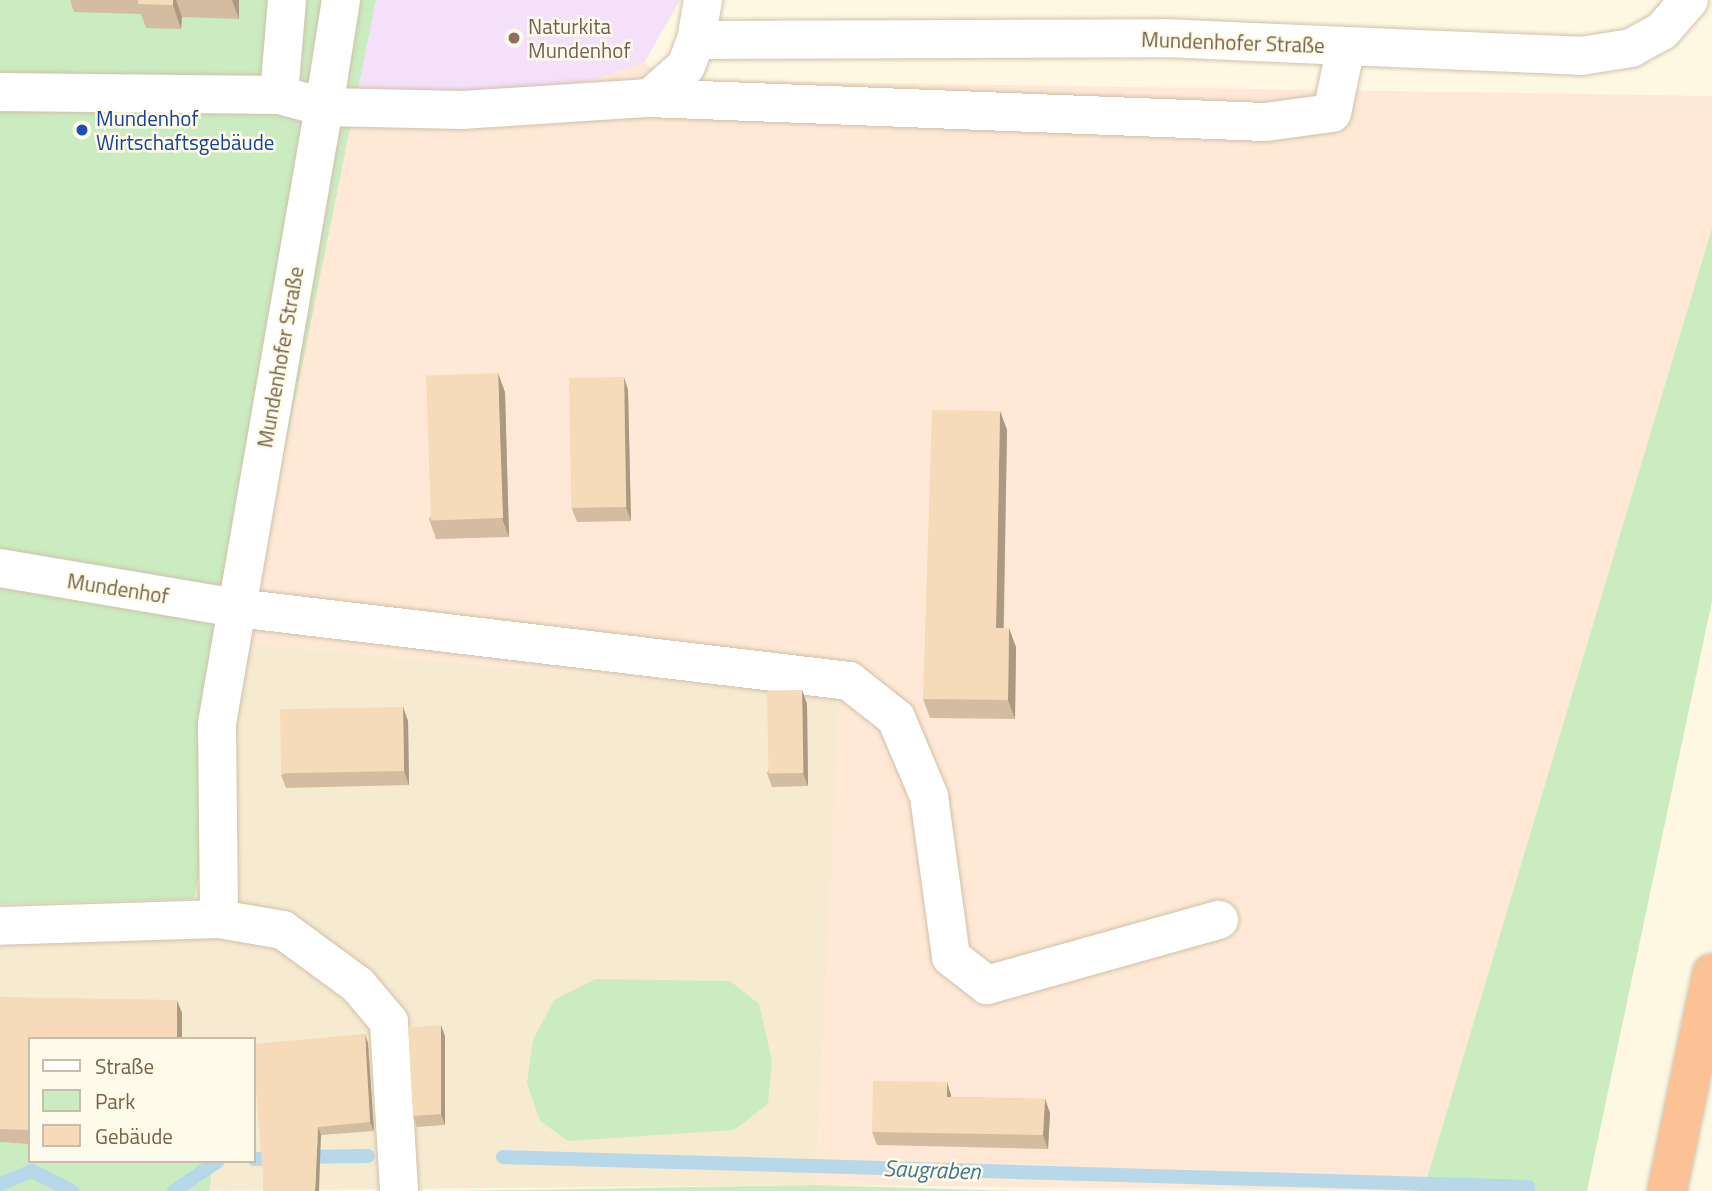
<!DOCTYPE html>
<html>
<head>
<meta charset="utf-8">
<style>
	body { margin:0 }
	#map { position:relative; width:1712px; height:1191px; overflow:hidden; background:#fef8e3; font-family:"Titillium Web",sans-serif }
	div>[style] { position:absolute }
	.residential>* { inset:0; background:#f6ebd1 }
	.commercial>* { inset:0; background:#ffe9d6 }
	.education>* { inset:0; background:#f5e0fa }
	.green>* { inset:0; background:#caecc0 }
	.stream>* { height:14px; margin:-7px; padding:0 7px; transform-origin:7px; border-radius:7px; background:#b6d8e9 }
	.roads { filter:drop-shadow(0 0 2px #d0c1a9) drop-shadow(0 0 2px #d0c1a9) }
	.minor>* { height:38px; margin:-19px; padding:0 19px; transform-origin:19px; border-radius:19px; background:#fff }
	.highway>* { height:38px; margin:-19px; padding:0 19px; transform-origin:19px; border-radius:19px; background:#fcc296 }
	.wall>* { inset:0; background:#d3bc9f }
	.shaded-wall>* { inset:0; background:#ac9982 }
	.building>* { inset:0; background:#f5dbb9; transform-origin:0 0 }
	.dots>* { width:19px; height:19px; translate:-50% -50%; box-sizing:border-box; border:4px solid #fffbea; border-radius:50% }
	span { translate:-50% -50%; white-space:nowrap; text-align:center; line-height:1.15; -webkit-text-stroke:5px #fffbea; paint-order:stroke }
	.education-label { font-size:21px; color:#785e54 }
	.left { translate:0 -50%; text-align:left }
	.street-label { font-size:21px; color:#776147 }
	.transit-label { font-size:21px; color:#164399 }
	.water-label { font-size:23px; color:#427894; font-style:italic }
	.legend { position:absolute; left:28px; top:1037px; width:228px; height:126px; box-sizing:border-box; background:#fffbea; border:2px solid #c9bda9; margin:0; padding:9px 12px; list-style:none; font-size:21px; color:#776147 }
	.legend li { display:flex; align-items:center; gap:14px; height:35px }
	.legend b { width:35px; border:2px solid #c9bda9 }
</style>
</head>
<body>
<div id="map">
	<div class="residential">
		<div style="clip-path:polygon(248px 643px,840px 697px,816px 1185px,193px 1191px,78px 1161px,254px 1161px,254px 1039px,30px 1039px,0 1153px,0 904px,194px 899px)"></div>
	</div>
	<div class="commercial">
		<div style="clip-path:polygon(644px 63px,677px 80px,1712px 96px,1712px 228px,1423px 1191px,816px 1185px,839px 697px,248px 643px,355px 89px,552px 93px)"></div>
	</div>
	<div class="education">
		<div style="clip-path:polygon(376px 0,680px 0,644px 63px,552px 93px,355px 89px)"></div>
	</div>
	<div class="green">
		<div style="clip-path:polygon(0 0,376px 0,194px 899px,0 904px)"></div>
		<div style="clip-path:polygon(1712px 228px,1712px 601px,1587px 1191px,1423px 1191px)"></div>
		<div style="clip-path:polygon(595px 979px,730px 981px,759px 1004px,772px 1061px,768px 1104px,734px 1130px,568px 1141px,540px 1121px,527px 1083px,533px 1040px,554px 1000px)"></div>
		<div style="clip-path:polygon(0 1142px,30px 1143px,30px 1161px,212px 1161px,210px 1191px,0 1191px)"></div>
		<div style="clip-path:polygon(816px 1185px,1019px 1191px,456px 1191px)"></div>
	</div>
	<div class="stream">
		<div style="left:301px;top:1157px;width:67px;rotate:-0.9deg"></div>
		<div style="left:503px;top:1157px;width:1026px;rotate:1.67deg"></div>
		<div style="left:254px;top:1159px;width:26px;rotate:-2deg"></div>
		<div style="left:0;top:1184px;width:35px;rotate:-22deg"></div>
		<div style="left:32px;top:1171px;width:45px;rotate:26.6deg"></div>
		<div style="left:174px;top:1191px;width:53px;rotate:-34.3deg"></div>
	</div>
	<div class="roads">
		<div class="minor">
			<div style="left:341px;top:0;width:108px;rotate:99deg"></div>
			<div style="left:324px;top:107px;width:138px;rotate:1.2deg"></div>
			<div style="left:462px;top:110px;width:188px;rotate:-3.7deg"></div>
			<div style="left:650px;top:98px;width:48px;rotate:-41.6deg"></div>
			<div style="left:686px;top:66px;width:28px;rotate:-69deg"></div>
			<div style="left:696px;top:40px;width:467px;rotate:-0.2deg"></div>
			<div style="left:1163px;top:38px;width:183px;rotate:2.5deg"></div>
			<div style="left:1346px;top:46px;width:68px;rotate:101.8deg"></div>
			<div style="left:1332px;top:113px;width:68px;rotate:172.3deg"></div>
			<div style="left:1265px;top:122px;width:615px;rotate:-177.77deg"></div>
			<div style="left:696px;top:40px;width:41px;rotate:-80.1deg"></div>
			<div style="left:1346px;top:46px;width:235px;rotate:2.4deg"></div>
			<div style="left:1581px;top:56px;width:51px;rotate:-9.1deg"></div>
			<div style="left:1631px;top:48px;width:35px;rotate:-29deg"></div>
			<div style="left:1662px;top:31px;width:41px;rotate:-48.9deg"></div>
			<div style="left:0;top:92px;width:279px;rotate:0.6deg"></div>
			<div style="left:279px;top:95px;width:47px;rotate:14.9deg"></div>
			<div style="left:324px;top:107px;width:625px;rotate:99.85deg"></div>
			<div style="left:217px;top:723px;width:196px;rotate:89.4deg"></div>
			<div style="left:219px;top:919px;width:219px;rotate:178.2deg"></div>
			<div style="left:279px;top:95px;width:95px;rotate:-85.2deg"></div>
			<div style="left:0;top:568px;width:240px;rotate:9.6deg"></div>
			<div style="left:237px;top:608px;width:616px;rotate:6.8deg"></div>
			<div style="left:849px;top:681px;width:60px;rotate:38.2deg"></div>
			<div style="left:896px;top:718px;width:85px;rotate:67.1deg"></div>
			<div style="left:929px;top:796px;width:162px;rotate:82.2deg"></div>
			<div style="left:951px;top:957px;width:46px;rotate:37.9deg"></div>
			<div style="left:987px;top:985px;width:241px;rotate:-15.7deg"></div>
			<div style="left:219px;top:919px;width:65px;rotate:9.8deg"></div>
			<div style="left:283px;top:930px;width:93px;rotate:36.3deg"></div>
			<div style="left:358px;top:985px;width:48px;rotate:50deg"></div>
			<div style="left:389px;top:1022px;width:169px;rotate:86.6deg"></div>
		</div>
		<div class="highway">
			<div style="left:1667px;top:1191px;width:222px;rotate:-78.3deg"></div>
		</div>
	</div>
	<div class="wall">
		<div style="clip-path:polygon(70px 0,239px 0,239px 19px,182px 17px,181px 29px,146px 28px,141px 14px,74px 12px)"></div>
		<div style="clip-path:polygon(628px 390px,631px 521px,577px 522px,572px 509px)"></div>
		<div style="clip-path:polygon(505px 392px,509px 537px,436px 539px,429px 519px)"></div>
		<div style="clip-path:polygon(1000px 411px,1007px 430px,1004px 628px,1016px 647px,1015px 719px,930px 718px,923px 699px)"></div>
		<div style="clip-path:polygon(802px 690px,807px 704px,808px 786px,772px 787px,767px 773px)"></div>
		<div style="clip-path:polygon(403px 707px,408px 721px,409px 785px,286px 788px,281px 775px)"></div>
		<div style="clip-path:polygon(0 997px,182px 1013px,182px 1039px,30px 1039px,30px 1144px,0 1142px)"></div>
		<div style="clip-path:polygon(445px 1036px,445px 1125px,417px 1127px,413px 1116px)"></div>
		<div style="clip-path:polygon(368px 1043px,374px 1131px,321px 1135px,263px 1191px)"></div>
		<div style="clip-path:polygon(947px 1082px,951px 1097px,1045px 1099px,1050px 1113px,1048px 1149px,877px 1145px,872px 1132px)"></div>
	</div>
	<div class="shaded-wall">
		<div style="clip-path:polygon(173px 0,176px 0,182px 17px,181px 29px,173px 5px)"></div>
		<div style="clip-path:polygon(232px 0,239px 0,239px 19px)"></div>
		<div style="clip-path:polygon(498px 373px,505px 392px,509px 537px,502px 518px)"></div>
		<div style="clip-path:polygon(624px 377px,628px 390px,631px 521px,626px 507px)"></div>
		<div style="clip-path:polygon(1000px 411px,1007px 430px,1003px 647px,996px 628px)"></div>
		<div style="clip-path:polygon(1009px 628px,1016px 647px,1015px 719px,1008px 700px)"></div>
		<div style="clip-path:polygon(802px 690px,807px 704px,808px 786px,803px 773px)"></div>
		<div style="clip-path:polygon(403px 707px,408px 721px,409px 785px,404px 771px)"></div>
		<div style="clip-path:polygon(177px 1000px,182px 1013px,182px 1039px,177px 1039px)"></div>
		<div style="clip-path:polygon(441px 1025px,445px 1036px,445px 1125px,441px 1114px)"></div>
		<div style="clip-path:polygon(365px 1034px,368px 1043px,374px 1131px,370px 1122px)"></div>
		<div style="clip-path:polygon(947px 1082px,951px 1095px,952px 1110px,947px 1097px)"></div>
		<div style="clip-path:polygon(1045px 1099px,1050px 1113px,1048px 1149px,1043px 1135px)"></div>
		<div style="clip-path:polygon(318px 1127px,321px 1135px,319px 1191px,315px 1191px)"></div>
	</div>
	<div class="building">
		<div style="clip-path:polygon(138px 0,173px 0,173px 5px,138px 4px)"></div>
		<div style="left:498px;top:373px;width:145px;height:72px;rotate:88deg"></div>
		<div style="left:624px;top:377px;width:130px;height:55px;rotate:89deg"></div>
		<div style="clip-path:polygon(932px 410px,1000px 411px,996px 628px,1009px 628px,1008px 700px,923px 699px)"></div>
		<div style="left:802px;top:690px;width:83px;height:35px;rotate:89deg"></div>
		<div style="left:403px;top:707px;width:64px;height:123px;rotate:89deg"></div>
		<div style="clip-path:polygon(0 997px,177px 1000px,177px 1039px,30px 1039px,30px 1130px,0 1129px)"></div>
		<div style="clip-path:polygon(441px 1025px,441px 1114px,413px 1116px,408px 1028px)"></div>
		<div style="clip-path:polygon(365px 1034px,370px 1122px,318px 1127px,315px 1191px,263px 1191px,263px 1177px,254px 1064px,254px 1044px)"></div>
		<div style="clip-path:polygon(873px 1081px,947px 1082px,947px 1097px,1045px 1099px,1043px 1135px,872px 1132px)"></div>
	</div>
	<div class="dots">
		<div style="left:514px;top:38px;background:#8d6e63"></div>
		<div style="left:82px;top:130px;background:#1a4fb4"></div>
	</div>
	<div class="education-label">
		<span class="left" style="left:528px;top:38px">Naturkita<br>Mundenhof</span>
	</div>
	<div class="street-label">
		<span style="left:1233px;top:42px;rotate:2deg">Mundenhofer Straße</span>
		<span style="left:280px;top:357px;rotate:-80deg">Mundenhofer Straße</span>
		<span style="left:118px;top:588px;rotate:9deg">Mundenhof</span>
	</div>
	<div class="transit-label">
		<span class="left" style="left:96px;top:130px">Mundenhof<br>Wirtschaftsgebäude</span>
	</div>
	<div class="water-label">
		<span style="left:932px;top:1170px;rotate:2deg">Saugraben</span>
	</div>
	<ul class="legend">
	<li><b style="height:9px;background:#fff"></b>Straße</li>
	<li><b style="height:19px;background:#caecc0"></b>Park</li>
	<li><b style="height:19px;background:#f5dbb9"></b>Gebäude</li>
	</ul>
</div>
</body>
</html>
